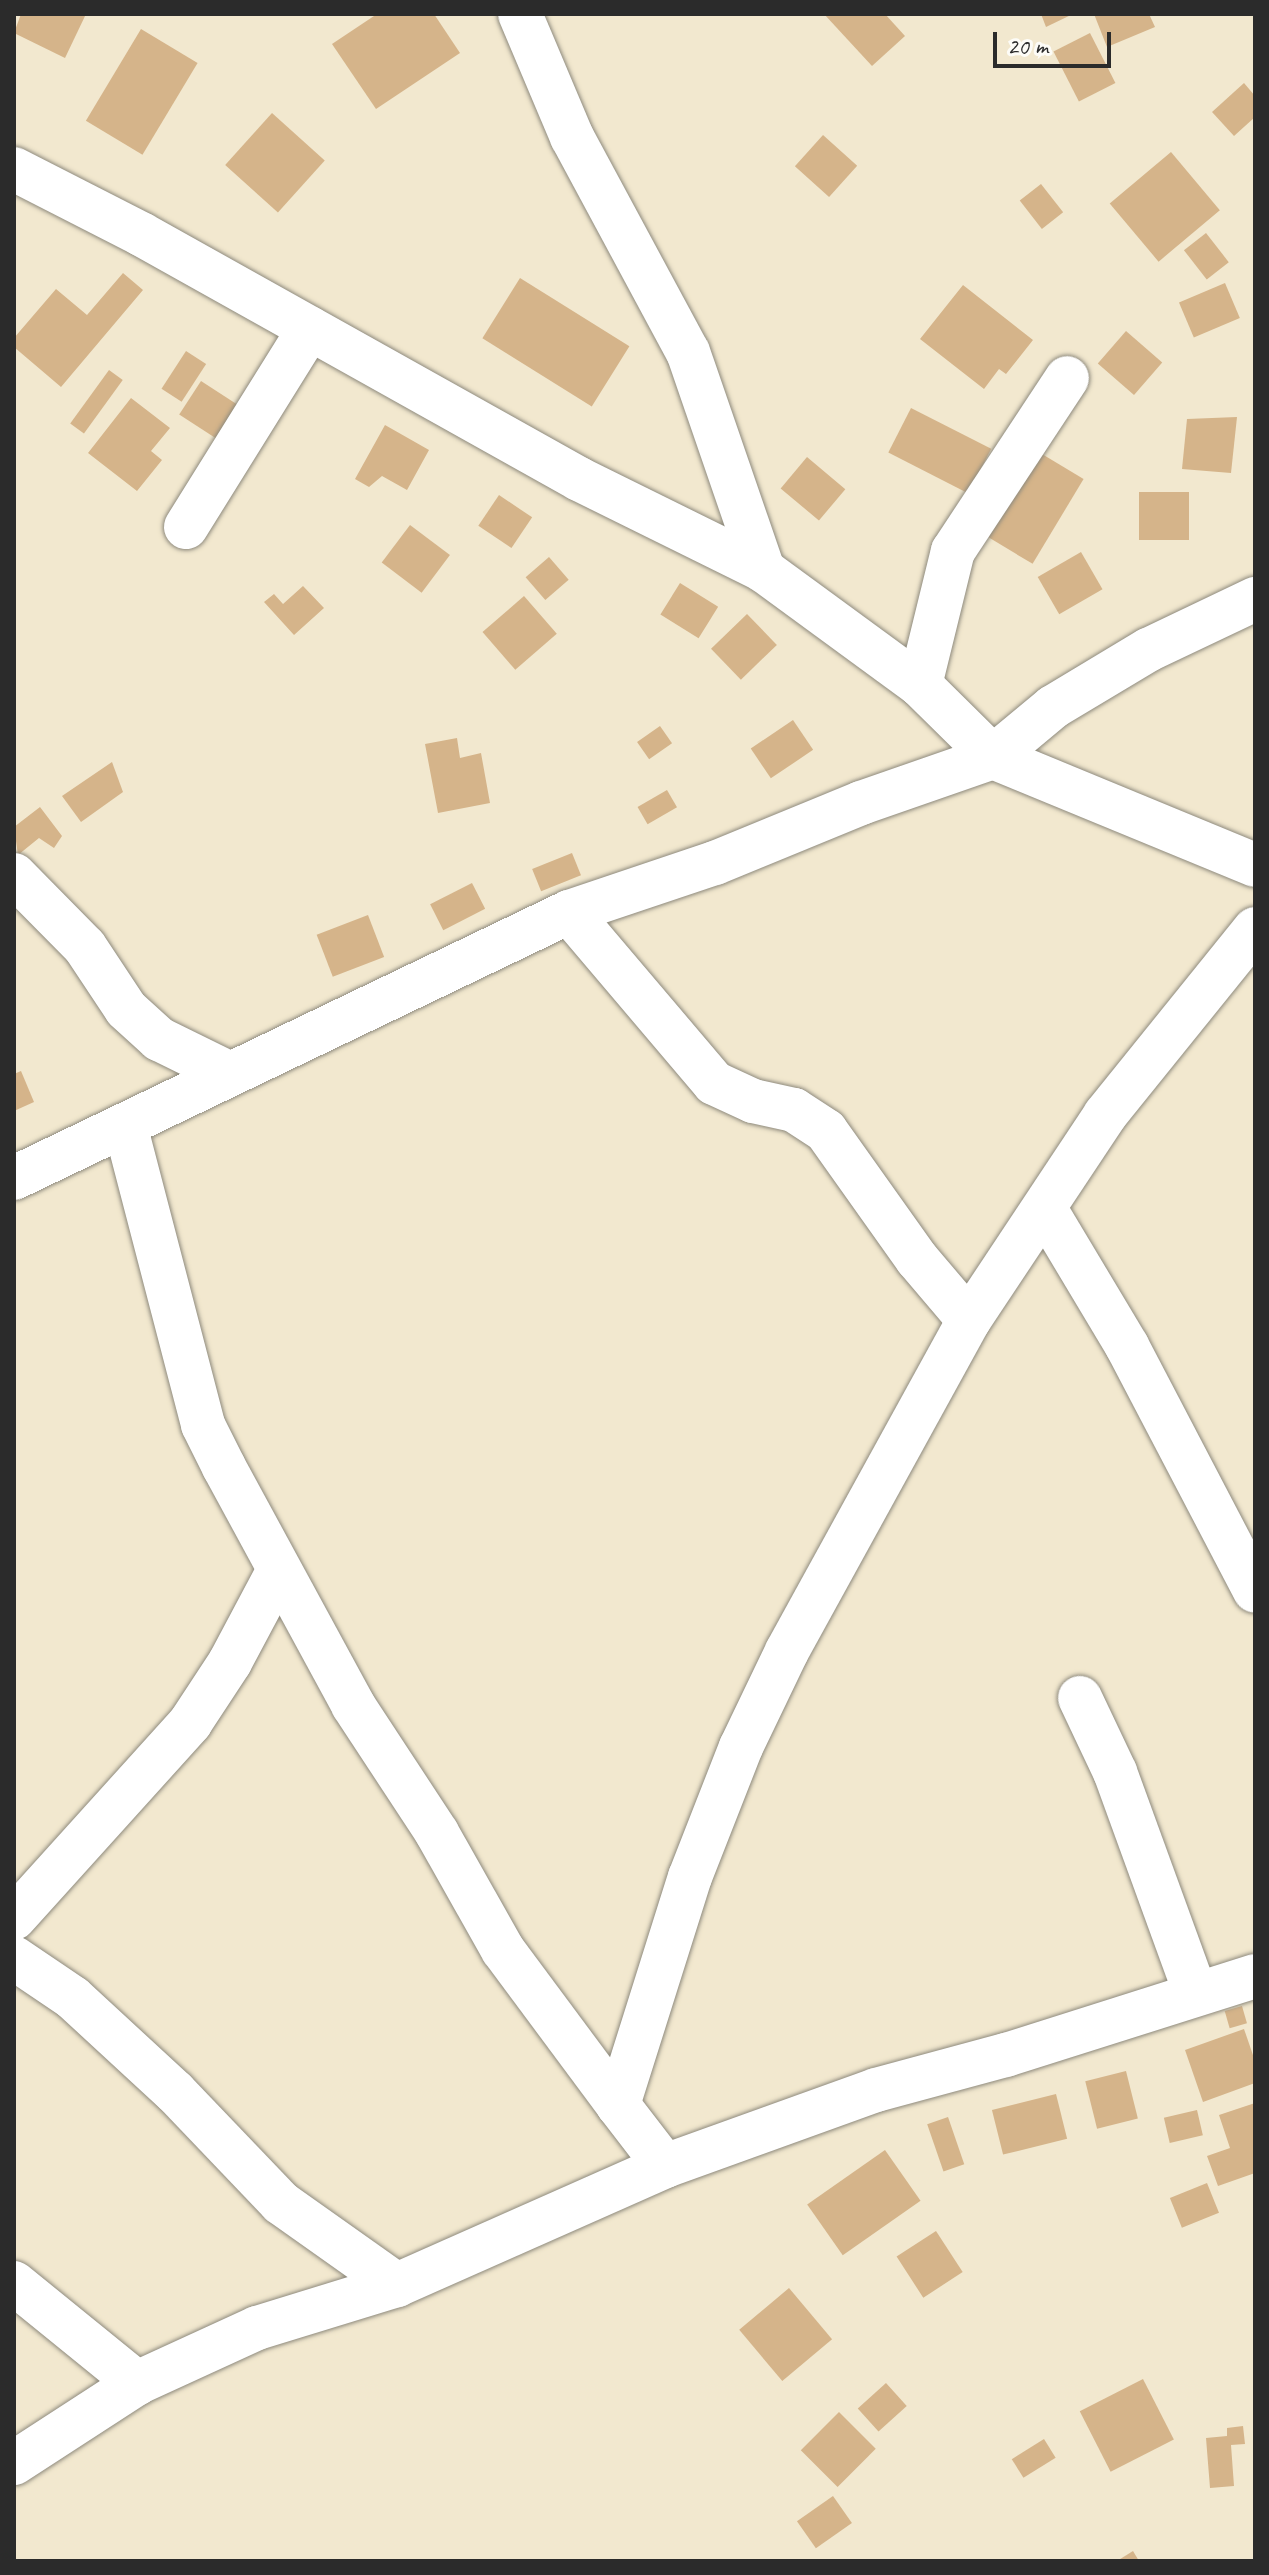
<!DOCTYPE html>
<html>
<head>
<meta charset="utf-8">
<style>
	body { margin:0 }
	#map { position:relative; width:1269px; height:2575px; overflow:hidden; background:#f2e8cf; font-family:Caveat,sans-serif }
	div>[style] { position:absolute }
	.building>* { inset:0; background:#d5b48a; transform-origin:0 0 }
	.roads { filter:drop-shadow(0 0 2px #8e8a7d) drop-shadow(0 0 2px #8e8a7d) }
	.minor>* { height:44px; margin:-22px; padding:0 22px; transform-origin:22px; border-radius:22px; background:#fff }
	span { translate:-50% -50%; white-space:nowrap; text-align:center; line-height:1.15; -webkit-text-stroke:8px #fdfcf7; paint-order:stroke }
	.frame { position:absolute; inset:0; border:16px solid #2b2b2b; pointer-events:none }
	.scale { position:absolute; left:993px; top:32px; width:118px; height:36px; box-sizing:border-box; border:4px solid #2b2b2b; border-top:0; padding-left:10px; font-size:24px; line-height:28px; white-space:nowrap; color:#2b2b2b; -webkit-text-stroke:6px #fdfcf7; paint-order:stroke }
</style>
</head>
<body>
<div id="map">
	<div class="building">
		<div style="clip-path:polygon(21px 14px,86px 14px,65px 58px,14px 33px)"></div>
		<div style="clip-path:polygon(377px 14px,434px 14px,460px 53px,376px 109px,332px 44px)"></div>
		<div style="clip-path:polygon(824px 14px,885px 14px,905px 36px,872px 66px)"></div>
		<div style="clip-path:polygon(1041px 14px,1073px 14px,1046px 27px)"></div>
		<div style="clip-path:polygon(1094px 14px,1149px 14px,1155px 27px,1107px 47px)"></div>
		<div style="left:141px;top:29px;width:66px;height:107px;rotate:31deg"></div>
		<div style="left:1090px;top:33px;width:56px;height:41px;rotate:63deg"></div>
		<div style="clip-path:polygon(1244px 83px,1255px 96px,1255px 117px,1234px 136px,1212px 112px)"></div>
		<div style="left:272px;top:113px;width:71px;height:70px;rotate:42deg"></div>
		<div style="left:823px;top:135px;width:46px;height:42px;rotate:42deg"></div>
		<div style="left:1171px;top:152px;width:76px;height:80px;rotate:50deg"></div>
		<div style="left:1041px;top:184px;width:36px;height:27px;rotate:52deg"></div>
		<div style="left:1206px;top:233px;width:37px;height:28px;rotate:52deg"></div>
		<div style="clip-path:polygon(123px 273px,143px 290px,61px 387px,14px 347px,14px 338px,56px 289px,87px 315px)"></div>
		<div style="left:520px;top:278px;width:129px;height:71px;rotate:32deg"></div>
		<div style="left:1225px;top:283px;width:38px;height:50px;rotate:67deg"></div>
		<div style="clip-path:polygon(963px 285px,1033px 340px,1006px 374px,999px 369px,984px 389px,920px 339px)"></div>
		<div style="left:1126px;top:331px;width:48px;height:43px;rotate:41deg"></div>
		<div style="left:186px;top:351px;width:24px;height:45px;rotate:33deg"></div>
		<div style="left:109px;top:370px;width:17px;height:66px;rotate:36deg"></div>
		<div style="left:201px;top:381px;width:51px;height:40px;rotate:33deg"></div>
		<div style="clip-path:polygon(131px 398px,170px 428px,151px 451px,162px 460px,137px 491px,88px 453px)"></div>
		<div style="left:911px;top:408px;width:90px;height:50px;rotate:27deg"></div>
		<div style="clip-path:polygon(1237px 417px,1231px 473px,1182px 469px,1187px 419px)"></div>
		<div style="clip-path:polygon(385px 425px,429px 450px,407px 490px,382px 476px,369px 487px,355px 479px)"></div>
		<div style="left:1027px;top:445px;width:66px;height:99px;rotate:31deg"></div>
		<div style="left:807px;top:457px;width:50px;height:41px;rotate:40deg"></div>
		<div style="left:1139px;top:492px;width:50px;height:48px"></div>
		<div style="left:499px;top:495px;width:40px;height:37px;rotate:34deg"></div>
		<div style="left:410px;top:525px;width:50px;height:47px;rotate:37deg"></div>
		<div style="left:1081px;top:552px;width:43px;height:50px;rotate:60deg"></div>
		<div style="left:549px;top:557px;width:30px;height:31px;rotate:49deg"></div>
		<div style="left:680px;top:583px;width:45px;height:37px;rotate:32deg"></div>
		<div style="clip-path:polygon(303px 586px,324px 608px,294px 635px,264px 602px,274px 594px,283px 604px)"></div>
		<div style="left:524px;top:596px;width:50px;height:55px;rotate:49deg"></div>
		<div style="left:747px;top:614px;width:43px;height:50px;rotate:46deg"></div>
		<div style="left:793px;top:720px;width:36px;height:51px;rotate:56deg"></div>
		<div style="left:660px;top:726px;width:21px;height:28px;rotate:55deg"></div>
		<div style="clip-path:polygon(457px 738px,460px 758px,481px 753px,490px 803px,438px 813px,425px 744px)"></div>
		<div style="clip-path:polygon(112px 762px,123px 792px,81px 822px,62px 796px)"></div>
		<div style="left:667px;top:790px;width:20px;height:34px;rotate:60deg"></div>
		<div style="clip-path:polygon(40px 807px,62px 836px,54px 848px,39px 838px,18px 855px,14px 827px)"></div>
		<div style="left:572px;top:853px;width:24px;height:43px;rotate:68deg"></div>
		<div style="left:472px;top:883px;width:29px;height:47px;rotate:63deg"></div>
		<div style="left:368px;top:915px;width:45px;height:55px;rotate:69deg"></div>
		<div style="clip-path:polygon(21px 1071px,34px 1102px,14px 1111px,14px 1074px)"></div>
		<div style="left:1242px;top:2006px;width:18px;height:18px;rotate:74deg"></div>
		<div style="clip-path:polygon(1244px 2029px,1255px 2061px,1255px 2083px,1203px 2102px,1185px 2050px)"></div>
		<div style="left:1126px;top:2071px;width:49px;height:42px;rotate:76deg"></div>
		<div style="left:1056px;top:2094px;width:46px;height:66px;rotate:76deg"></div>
		<div style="clip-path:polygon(1255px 2103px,1255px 2173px,1218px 2186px,1207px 2156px,1230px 2148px,1219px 2115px)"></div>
		<div style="left:1197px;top:2110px;width:26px;height:34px;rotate:77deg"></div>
		<div style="left:948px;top:2117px;width:50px;height:22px;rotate:71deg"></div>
		<div style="left:885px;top:2150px;width:62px;height:95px;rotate:55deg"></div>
		<div style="left:1207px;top:2183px;width:32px;height:40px;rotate:68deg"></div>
		<div style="left:936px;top:2231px;width:49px;height:47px;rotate:57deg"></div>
		<div style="left:789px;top:2288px;width:67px;height:65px;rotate:50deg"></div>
		<div style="left:1143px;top:2379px;width:68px;height:71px;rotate:63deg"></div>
		<div style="left:886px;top:2383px;width:31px;height:38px;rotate:48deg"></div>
		<div style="left:839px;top:2412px;width:52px;height:54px;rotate:45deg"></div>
		<div style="clip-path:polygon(1243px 2426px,1245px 2444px,1231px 2445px,1234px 2486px,1210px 2488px,1206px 2438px,1227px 2436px,1227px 2428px)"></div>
		<div style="left:1044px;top:2439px;width:22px;height:38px;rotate:58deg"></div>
		<div style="left:833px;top:2496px;width:33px;height:44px;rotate:55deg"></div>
		<div style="clip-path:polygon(1133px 2551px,1139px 2561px,1117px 2561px)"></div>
	</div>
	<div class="roads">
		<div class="minor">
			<div style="left:520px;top:14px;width:134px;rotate:67.1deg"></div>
			<div style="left:572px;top:137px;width:244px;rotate:61.7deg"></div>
			<div style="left:688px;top:352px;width:231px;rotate:71deg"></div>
			<div style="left:14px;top:169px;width:143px;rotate:27.1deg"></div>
			<div style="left:141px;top:234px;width:502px;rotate:29.22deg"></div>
			<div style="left:579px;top:479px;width:205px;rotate:26.3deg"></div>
			<div style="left:763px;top:570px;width:195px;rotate:36.2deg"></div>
			<div style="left:920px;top:685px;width:103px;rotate:44.6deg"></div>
			<div style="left:993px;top:757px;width:283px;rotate:22.4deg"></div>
			<div style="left:186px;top:527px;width:234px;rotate:-58.1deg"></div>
			<div style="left:920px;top:685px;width:138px;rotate:-76.2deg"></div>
			<div style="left:953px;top:551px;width:207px;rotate:-56.6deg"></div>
			<div style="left:14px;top:875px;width:101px;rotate:45.4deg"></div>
			<div style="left:85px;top:947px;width:74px;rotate:56.5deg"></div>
			<div style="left:126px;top:1009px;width:45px;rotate:42.3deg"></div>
			<div style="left:159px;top:1039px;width:79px;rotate:26.2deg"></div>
			<div style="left:569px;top:912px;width:224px;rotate:49.7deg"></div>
			<div style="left:714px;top:1083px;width:43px;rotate:24.8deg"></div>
			<div style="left:753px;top:1101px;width:42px;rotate:12.4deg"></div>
			<div style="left:794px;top:1110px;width:38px;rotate:33deg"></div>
			<div style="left:826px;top:1131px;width:157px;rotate:54.6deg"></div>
			<div style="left:917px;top:1259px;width:80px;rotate:49.6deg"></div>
			<div style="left:125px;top:1125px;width:310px;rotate:75.4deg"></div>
			<div style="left:203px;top:1425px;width:47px;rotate:63.4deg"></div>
			<div style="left:224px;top:1467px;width:271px;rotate:61.5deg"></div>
			<div style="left:353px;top:1705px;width:153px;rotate:56.7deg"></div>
			<div style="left:437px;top:1833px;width:134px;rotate:60.6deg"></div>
			<div style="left:503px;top:1950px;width:193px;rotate:53.4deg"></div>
			<div style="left:14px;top:1178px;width:615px;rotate:-25.61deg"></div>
			<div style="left:569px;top:912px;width:154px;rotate:-18.6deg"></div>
			<div style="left:715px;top:863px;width:158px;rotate:-22.3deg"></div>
			<div style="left:861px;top:803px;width:140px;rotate:-19.2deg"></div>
			<div style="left:993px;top:757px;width:78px;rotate:-39.8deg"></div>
			<div style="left:1053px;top:707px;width:111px;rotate:-31deg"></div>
			<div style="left:1148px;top:650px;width:119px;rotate:-25.5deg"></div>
			<div style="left:1045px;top:1209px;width:160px;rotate:59.1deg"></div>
			<div style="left:1127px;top:1346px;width:276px;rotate:62.4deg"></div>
			<div style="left:1080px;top:1698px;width:82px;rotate:64.7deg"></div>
			<div style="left:1115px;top:1772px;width:236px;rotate:70deg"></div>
			<div style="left:14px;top:1918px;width:263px;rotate:-47.9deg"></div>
			<div style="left:190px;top:1723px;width:73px;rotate:-56.7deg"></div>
			<div style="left:230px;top:1662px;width:104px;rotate:-62deg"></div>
			<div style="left:14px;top:1958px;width:71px;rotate:34.1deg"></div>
			<div style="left:73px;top:1998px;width:139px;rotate:42.7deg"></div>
			<div style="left:175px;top:2092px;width:153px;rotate:46.3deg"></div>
			<div style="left:281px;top:2203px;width:142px;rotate:35.3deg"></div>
			<div style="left:665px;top:2166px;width:77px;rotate:-127.6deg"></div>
			<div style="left:618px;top:2105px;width:239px;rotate:-72.5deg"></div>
			<div style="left:690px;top:1877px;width:140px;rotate:-68.6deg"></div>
			<div style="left:741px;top:1747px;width:106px;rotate:-64.4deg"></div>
			<div style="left:787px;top:1651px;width:378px;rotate:-61.2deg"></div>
			<div style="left:969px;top:1320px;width:246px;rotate:-56.4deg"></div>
			<div style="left:1105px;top:1115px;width:239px;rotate:-51.1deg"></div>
			<div style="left:14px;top:2283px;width:159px;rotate:39.1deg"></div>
			<div style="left:14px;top:2463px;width:147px;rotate:-33deg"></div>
			<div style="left:137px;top:2383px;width:132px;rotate:-24.6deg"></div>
			<div style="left:257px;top:2328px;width:146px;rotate:-17.1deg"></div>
			<div style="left:397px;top:2285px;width:293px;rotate:-23.9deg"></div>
			<div style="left:665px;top:2166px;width:224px;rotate:-19.8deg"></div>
			<div style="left:876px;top:2090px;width:135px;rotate:-15.1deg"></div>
			<div style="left:1006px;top:2055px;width:261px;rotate:-17.6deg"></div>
		</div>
	</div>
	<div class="frame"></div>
	<div class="scale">20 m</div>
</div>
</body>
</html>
